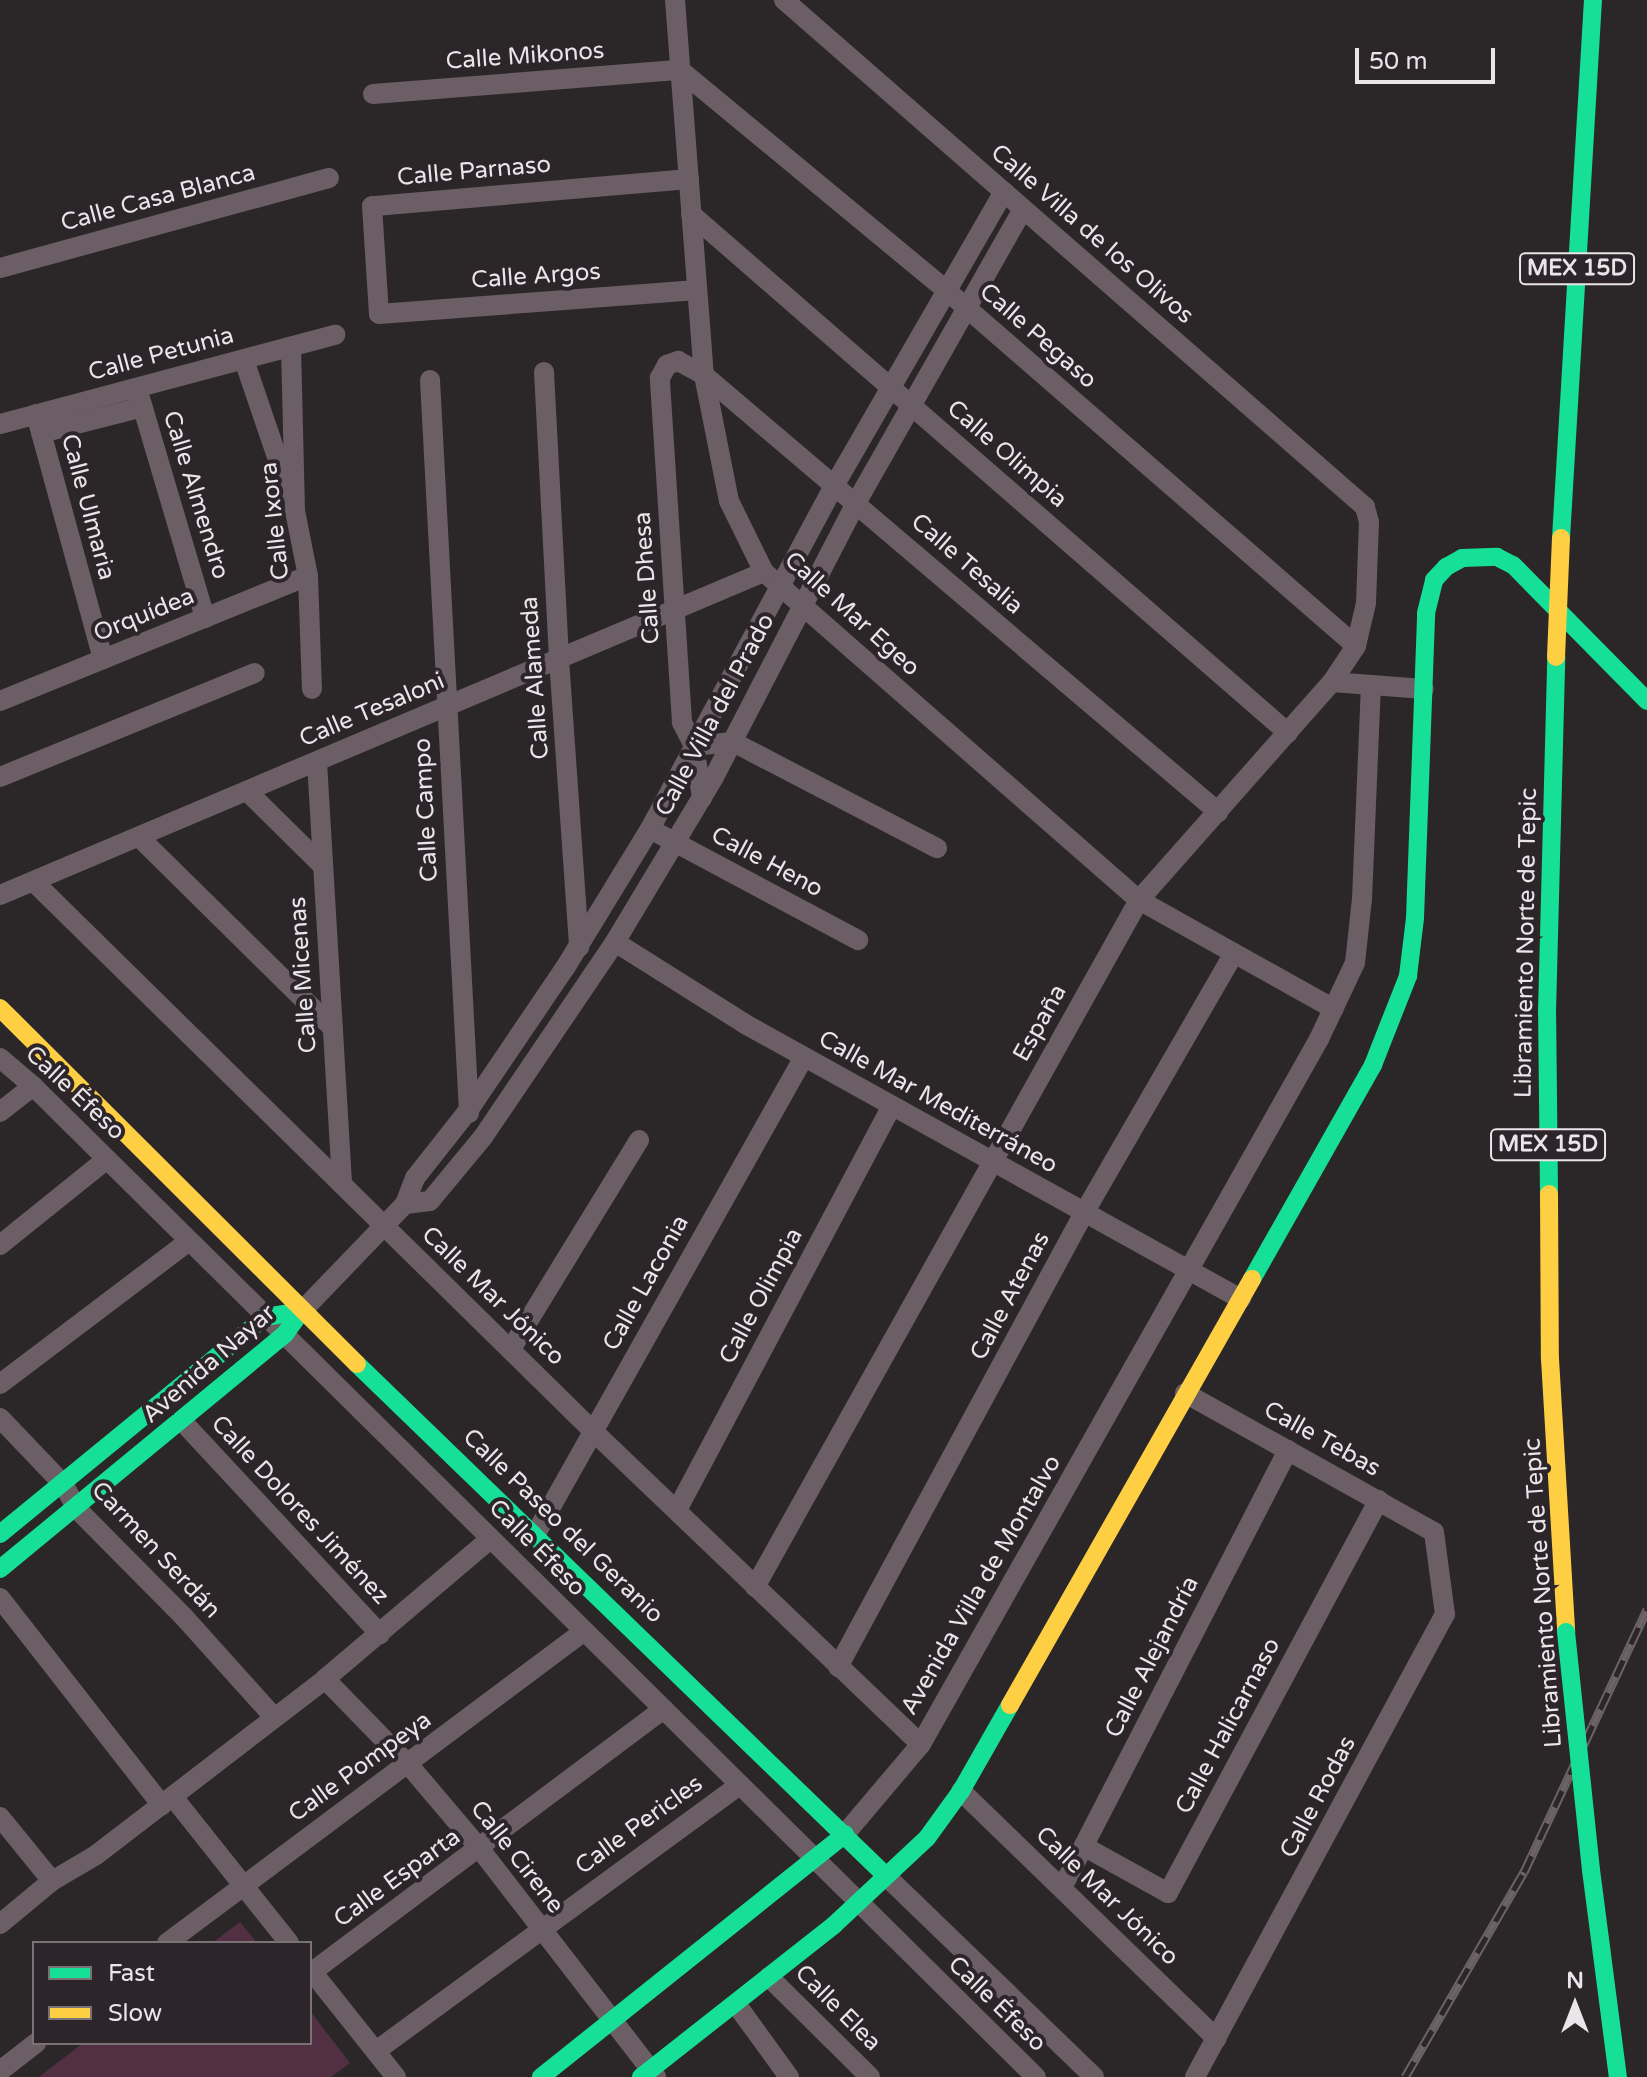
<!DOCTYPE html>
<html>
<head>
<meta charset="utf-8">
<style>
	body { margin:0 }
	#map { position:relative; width:1647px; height:2077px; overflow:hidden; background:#2b2729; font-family:"Varela Round",sans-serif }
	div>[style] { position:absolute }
	.green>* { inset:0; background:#532f44 }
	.street>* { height:20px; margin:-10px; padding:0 10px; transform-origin:10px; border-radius:10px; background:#6b5e65 }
	.fast>* { height:18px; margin:-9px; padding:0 9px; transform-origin:9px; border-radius:9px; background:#16e098 }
	.slow>* { height:18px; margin:-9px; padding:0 9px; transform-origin:9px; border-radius:9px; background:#ffcf43 }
	.rail>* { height:9px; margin-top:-4.5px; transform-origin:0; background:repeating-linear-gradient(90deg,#2d2529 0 18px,#6c6367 0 36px); box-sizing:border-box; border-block:2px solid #6c6367 }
	.fast-bridge>* { height:18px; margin:-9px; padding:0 9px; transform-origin:9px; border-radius:9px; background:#16e098 }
	.slow-bridge>* { height:18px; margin:-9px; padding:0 9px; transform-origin:9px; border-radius:9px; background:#ffcf43 }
	span { translate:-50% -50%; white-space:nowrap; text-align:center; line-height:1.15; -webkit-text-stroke:8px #2d2529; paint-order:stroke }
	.shield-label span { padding:2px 6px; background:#2d2529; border:2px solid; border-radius:6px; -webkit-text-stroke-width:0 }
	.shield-label { font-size:22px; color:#eae5e8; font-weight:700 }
	.street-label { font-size:24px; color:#eae5e8 }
	.legend { position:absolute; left:32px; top:1941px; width:280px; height:104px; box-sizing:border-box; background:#2d2529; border:2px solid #797275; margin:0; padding:10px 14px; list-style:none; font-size:24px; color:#eae5e8 }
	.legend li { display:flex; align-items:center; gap:16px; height:40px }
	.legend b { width:40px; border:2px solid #797275 }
	.north { position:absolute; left:1535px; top:1965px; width:80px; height:80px; -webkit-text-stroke:6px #2d2529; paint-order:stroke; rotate:0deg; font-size:22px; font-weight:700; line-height:32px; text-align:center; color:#eae5e8 }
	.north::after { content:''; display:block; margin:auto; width:28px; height:36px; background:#eae5e8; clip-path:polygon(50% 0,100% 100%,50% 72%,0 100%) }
	.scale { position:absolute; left:1355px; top:48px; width:140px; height:36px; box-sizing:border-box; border:4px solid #eae5e8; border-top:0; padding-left:10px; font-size:24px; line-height:28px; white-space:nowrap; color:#eae5e8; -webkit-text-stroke:6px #2d2529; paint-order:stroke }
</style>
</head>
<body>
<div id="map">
	<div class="green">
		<div style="clip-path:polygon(240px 1922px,257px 1943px,212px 1943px)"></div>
		<div style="clip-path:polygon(310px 2011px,350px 2063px,331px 2077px,39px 2077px,83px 2043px,310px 2043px)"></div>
	</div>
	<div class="street">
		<div style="left:675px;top:0;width:376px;rotate:85.6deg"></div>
		<div style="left:704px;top:375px;width:128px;rotate:78.8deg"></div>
		<div style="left:729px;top:501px;width:79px;rotate:63.8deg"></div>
		<div style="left:764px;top:572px;width:498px;rotate:41.2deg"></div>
		<div style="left:1139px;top:900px;width:223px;rotate:29.2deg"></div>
		<div style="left:373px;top:94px;width:308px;rotate:-4.5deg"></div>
		<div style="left:680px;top:70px;width:345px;rotate:39.6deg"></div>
		<div style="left:946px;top:290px;width:543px;rotate:40.97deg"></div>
		<div style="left:689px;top:179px;width:318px;rotate:175.1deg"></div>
		<div style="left:372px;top:206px;width:108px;rotate:86.3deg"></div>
		<div style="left:379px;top:314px;width:319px;rotate:-4.3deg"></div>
		<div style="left:691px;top:214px;width:791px;rotate:41deg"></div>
		<div style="left:0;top:268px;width:341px;rotate:-15.3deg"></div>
		<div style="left:291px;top:347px;width:164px;rotate:88.6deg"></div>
		<div style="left:295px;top:511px;width:66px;rotate:78.7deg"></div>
		<div style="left:308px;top:576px;width:113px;rotate:88deg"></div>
		<div style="left:244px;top:360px;width:139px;rotate:71.2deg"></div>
		<div style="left:544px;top:372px;width:287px;rotate:87deg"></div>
		<div style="left:559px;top:659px;width:289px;rotate:86deg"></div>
		<div style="left:430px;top:380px;width:734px;rotate:86.95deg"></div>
		<div style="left:137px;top:388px;width:240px;rotate:73.5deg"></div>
		<div style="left:36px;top:414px;width:254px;rotate:74.7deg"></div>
		<div style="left:0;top:424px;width:347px;rotate:-14.9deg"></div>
		<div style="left:41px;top:433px;width:105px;rotate:-14.3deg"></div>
		<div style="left:1332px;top:682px;width:92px;rotate:4.4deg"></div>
		<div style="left:0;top:701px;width:332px;rotate:-22.1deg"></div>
		<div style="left:694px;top:746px;width:39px;rotate:-6deg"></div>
		<div style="left:733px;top:742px;width:230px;rotate:27.5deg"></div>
		<div style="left:317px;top:762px;width:423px;rotate:86.6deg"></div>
		<div style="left:0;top:777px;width:275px;rotate:-22.2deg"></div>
		<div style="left:248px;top:792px;width:104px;rotate:44.6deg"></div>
		<div style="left:702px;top:798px;width:53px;rotate:-98.7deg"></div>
		<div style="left:694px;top:746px;width:27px;rotate:-117deg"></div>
		<div style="left:682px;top:722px;width:345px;rotate:-93.7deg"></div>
		<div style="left:660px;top:378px;width:15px;rotate:-62deg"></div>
		<div style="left:667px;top:365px;width:12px;rotate:-20deg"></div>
		<div style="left:678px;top:361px;width:30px;rotate:28deg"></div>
		<div style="left:704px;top:375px;width:675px;rotate:40.37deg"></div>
		<div style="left:650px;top:829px;width:236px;rotate:28.1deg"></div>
		<div style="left:139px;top:837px;width:272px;rotate:44.6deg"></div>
		<div style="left:34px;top:882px;width:784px;rotate:44.48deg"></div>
		<div style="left:593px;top:1431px;width:453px;rotate:43.7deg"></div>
		<div style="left:0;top:895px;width:829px;rotate:-22.92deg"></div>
		<div style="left:615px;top:942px;width:154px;rotate:32.2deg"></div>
		<div style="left:745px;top:1024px;width:567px;rotate:29.01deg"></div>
		<div style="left:0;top:1058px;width:43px;rotate:40.3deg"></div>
		<div style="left:33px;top:1086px;width:1410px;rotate:44.66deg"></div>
		<div style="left:0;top:1112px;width:42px;rotate:-38.2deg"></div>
		<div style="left:405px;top:1204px;width:25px;rotate:-7deg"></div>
		<div style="left:430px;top:1201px;width:83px;rotate:-50.4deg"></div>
		<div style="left:483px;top:1137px;width:235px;rotate:-55.9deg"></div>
		<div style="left:615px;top:942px;width:192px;rotate:-59deg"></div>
		<div style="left:714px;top:777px;width:309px;rotate:-62.6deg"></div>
		<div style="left:856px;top:503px;width:338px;rotate:-60.4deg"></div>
		<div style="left:0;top:1245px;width:137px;rotate:-38.8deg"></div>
		<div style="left:302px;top:1311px;width:149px;rotate:-46.1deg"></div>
		<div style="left:405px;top:1204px;width:28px;rotate:-69deg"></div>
		<div style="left:415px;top:1178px;width:85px;rotate:-51.7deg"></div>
		<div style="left:468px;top:1111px;width:173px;rotate:-55.9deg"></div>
		<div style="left:565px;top:968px;width:163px;rotate:-58.6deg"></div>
		<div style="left:650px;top:829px;width:389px;rotate:-61.8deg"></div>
		<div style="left:834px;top:486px;width:340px;rotate:-60deg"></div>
		<div style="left:511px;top:1349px;width:245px;rotate:-58.5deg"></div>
		<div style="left:0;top:1384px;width:237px;rotate:-37.1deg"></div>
		<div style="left:1185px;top:1393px;width:285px;rotate:29.2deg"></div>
		<div style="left:1434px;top:1532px;width:83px;rotate:82.4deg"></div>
		<div style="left:1445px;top:1614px;width:526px;rotate:118.37deg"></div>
		<div style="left:0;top:1418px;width:93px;rotate:46.3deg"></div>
		<div style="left:64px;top:1485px;width:27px;rotate:62deg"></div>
		<div style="left:77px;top:1509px;width:151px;rotate:45.3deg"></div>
		<div style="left:183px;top:1616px;width:136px;rotate:48deg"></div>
		<div style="left:182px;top:1421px;width:291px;rotate:47.1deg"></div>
		<div style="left:677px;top:1510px;width:456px;rotate:-62deg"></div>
		<div style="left:535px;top:1535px;width:548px;rotate:-60.63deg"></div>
		<div style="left:755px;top:1587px;width:787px;rotate:-60.8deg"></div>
		<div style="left:1139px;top:900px;width:291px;rotate:-48.5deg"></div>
		<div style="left:1332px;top:682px;width:43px;rotate:-56.3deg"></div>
		<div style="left:1356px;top:646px;width:44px;rotate:-76.9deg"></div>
		<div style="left:1366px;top:603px;width:81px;rotate:-87.9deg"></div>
		<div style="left:1369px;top:522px;width:16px;rotate:-105deg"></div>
		<div style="left:1365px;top:507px;width:771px;rotate:-138.89deg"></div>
		<div style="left:0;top:1598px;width:263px;rotate:52deg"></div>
		<div style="left:838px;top:1667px;width:516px;rotate:-61.55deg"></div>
		<div style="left:1084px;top:1213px;width:300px;rotate:-60deg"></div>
		<div style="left:325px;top:1679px;width:119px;rotate:45.7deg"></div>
		<div style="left:408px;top:1764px;width:111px;rotate:49.7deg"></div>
		<div style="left:480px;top:1849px;width:288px;rotate:52.3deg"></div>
		<div style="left:961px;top:1791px;width:356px;rotate:44.1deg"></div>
		<div style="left:173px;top:1797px;width:186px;rotate:51.5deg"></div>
		<div style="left:0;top:1817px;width:82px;rotate:50.9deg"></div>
		<div style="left:845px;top:1834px;width:118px;rotate:-49.8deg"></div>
		<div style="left:921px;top:1744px;width:810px;rotate:-60.55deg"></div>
		<div style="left:1319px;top:1039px;width:84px;rotate:-64.7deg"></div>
		<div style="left:1355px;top:963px;width:64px;rotate:-83.8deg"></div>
		<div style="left:1362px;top:899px;width:214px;rotate:-87.6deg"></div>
		<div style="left:1085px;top:1847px;width:95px;rotate:29deg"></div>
		<div style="left:1168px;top:1893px;width:446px;rotate:-61.8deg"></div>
		<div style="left:886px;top:1876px;width:289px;rotate:44deg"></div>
		<div style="left:1062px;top:1888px;width:493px;rotate:-62.7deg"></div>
		<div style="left:0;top:1924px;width:67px;rotate:-39.6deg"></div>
		<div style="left:52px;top:1881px;width:51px;rotate:-30.6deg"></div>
		<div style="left:96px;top:1855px;width:289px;rotate:-37.5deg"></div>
		<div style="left:325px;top:1679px;width:216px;rotate:-40.3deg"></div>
		<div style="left:167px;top:1943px;width:519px;rotate:-36.78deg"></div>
		<div style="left:310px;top:1969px;width:138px;rotate:51.5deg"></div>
		<div style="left:312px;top:1972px;width:439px;rotate:-36.8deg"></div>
		<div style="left:769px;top:1977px;width:142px;rotate:44.7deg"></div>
		<div style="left:736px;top:2004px;width:90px;rotate:54deg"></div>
		<div style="left:376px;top:2051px;width:451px;rotate:-36.2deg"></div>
		<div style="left:0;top:2071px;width:46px;rotate:-37.9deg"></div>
	</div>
	<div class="fast">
		<div style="left:1561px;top:538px;width:539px;rotate:-86.6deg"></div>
		<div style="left:1549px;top:1194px;width:182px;rotate:-90.6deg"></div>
		<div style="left:1547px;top:1012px;width:355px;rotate:-88.5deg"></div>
		<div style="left:1252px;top:1279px;width:246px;rotate:-60.5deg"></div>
		<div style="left:1373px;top:1065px;width:96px;rotate:-68.5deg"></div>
		<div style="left:1408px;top:976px;width:58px;rotate:-83.1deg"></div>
		<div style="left:1415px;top:918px;width:305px;rotate:-87.9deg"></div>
		<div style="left:1426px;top:613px;width:34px;rotate:-76deg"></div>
		<div style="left:1434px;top:580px;width:18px;rotate:-47deg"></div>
		<div style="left:1446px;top:567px;width:18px;rotate:-29deg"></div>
		<div style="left:1462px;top:558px;width:35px;rotate:-2deg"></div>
		<div style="left:1497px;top:557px;width:18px;rotate:27deg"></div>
		<div style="left:1513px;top:565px;width:191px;rotate:45.4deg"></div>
		<div style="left:357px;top:1364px;width:736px;rotate:44.06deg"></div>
		<div style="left:0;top:1534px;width:343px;rotate:-39.3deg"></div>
		<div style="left:265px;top:1317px;width:37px;rotate:-9deg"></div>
		<div style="left:0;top:1569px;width:369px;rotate:-39.5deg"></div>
		<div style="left:285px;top:1334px;width:29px;rotate:-54deg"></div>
		<div style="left:1591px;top:1870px;width:209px;rotate:82.6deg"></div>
		<div style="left:541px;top:2077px;width:389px;rotate:-38.6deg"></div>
		<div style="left:641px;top:2077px;width:246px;rotate:-38.2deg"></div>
		<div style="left:834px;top:1925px;width:127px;rotate:-43.1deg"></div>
		<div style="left:927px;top:1838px;width:58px;rotate:-54.1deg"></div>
		<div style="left:961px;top:1791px;width:99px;rotate:-60.3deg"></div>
	</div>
	<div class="slow">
		<div style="left:0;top:1008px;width:504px;rotate:44.92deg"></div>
		<div style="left:1549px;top:1194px;width:165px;rotate:89.7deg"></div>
		<div style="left:1550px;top:1359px;width:273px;rotate:86.6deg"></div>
		<div style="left:1010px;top:1705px;width:490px;rotate:-60.4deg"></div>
	</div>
	<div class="rail">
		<div style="left:1405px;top:2077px;width:237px;rotate:-59.9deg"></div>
		<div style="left:1524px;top:1872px;width:290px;rotate:-64.9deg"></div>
	</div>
	<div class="fast-bridge">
		<div style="left:1566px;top:1632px;width:239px;rotate:84deg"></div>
	</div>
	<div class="slow-bridge">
		<div style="left:1556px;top:657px;width:119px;rotate:-87.6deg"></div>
	</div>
	<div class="shield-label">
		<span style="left:1577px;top:269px">MEX 15D</span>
		<span style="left:1548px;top:1145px">MEX 15D</span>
	</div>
	<div class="street-label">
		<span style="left:525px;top:56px;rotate:-4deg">Calle Mikonos</span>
		<span style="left:474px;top:171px;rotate:-5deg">Calle Parnaso</span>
		<span style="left:158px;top:198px;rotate:-15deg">Calle Casa Blanca</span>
		<span style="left:1092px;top:234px;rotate:41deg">Calle Villa de los Olivos</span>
		<span style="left:536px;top:276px;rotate:-4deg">Calle Argos</span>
		<span style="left:1038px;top:336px;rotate:41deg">Calle Pegaso</span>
		<span style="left:161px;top:354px;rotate:-15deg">Calle Petunia</span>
		<span style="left:1007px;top:454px;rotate:41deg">Calle Olimpia</span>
		<span style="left:196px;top:495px;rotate:73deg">Calle Almendro</span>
		<span style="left:88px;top:507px;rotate:75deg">Calle Ulmaria</span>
		<span style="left:275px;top:521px;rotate:-96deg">Calle Ixora</span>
		<span style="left:967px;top:564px;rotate:41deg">Calle Tesalia</span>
		<span style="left:647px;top:578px;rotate:-94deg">Calle Dhesa</span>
		<span style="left:852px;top:614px;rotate:42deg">Calle Mar Egeo</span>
		<span style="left:144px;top:615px;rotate:-22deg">Orquídea</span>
		<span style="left:535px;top:678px;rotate:-94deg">Calle Alameda</span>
		<span style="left:372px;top:710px;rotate:-23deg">Calle Tesaloni</span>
		<span style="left:715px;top:715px;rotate:-62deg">Calle Villa del Prado</span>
		<span style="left:426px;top:810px;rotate:-93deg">Calle Campo</span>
		<span style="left:767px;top:862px;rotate:28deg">Calle Heno</span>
		<span style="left:1526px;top:943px;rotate:-89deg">Libramiento Norte de Tepic</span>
		<span style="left:303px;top:975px;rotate:-94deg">Calle Micenas</span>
		<span style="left:1040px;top:1023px;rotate:-61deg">España</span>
		<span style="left:75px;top:1093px;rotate:43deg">Calle Éfeso</span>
		<span style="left:938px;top:1102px;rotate:29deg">Calle Mar Mediterráneo</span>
		<span style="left:646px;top:1283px;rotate:-61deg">Calle Laconia</span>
		<span style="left:493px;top:1296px;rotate:44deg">Calle Mar Jónico</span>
		<span style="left:761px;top:1296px;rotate:-62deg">Calle Olimpia</span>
		<span style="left:1010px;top:1296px;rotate:-62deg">Calle Atenas</span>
		<span style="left:209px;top:1364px;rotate:-41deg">Avenida Nayar</span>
		<span style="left:1322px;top:1439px;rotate:29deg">Calle Tebas</span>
		<span style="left:300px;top:1510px;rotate:47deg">Calle Dolores Jiménez</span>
		<span style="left:563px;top:1526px;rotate:44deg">Calle Paseo del Geranio</span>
		<span style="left:537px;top:1548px;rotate:45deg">Calle Éfeso</span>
		<span style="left:156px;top:1550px;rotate:47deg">Carmen Serdán</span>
		<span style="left:981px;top:1585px;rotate:-60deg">Avenida Villa de Montalvo</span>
		<span style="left:1543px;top:1593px;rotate:-94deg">Libramiento Norte de Tepic</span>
		<span style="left:1152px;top:1657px;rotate:-63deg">Calle Alejandría</span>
		<span style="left:1228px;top:1726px;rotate:-62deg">Calle Halicarnaso</span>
		<span style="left:360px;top:1767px;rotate:-36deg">Calle Pompeya</span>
		<span style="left:1318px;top:1797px;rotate:-62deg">Calle Rodas</span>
		<span style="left:639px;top:1825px;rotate:-36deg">Calle Pericles</span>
		<span style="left:517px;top:1857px;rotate:52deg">Calle Cirene</span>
		<span style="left:397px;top:1878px;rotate:-36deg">Calle Esparta</span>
		<span style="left:1107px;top:1896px;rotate:44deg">Calle Mar Jónico</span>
		<span style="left:997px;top:2004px;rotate:44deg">Calle Éfeso</span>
		<span style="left:838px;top:2008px;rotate:45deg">Calle Elea</span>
	</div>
	<ul class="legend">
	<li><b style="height:10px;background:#16e098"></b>Fast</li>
	<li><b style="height:10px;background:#ffcf43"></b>Slow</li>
	</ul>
	<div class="north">N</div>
	<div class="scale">50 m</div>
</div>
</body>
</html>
